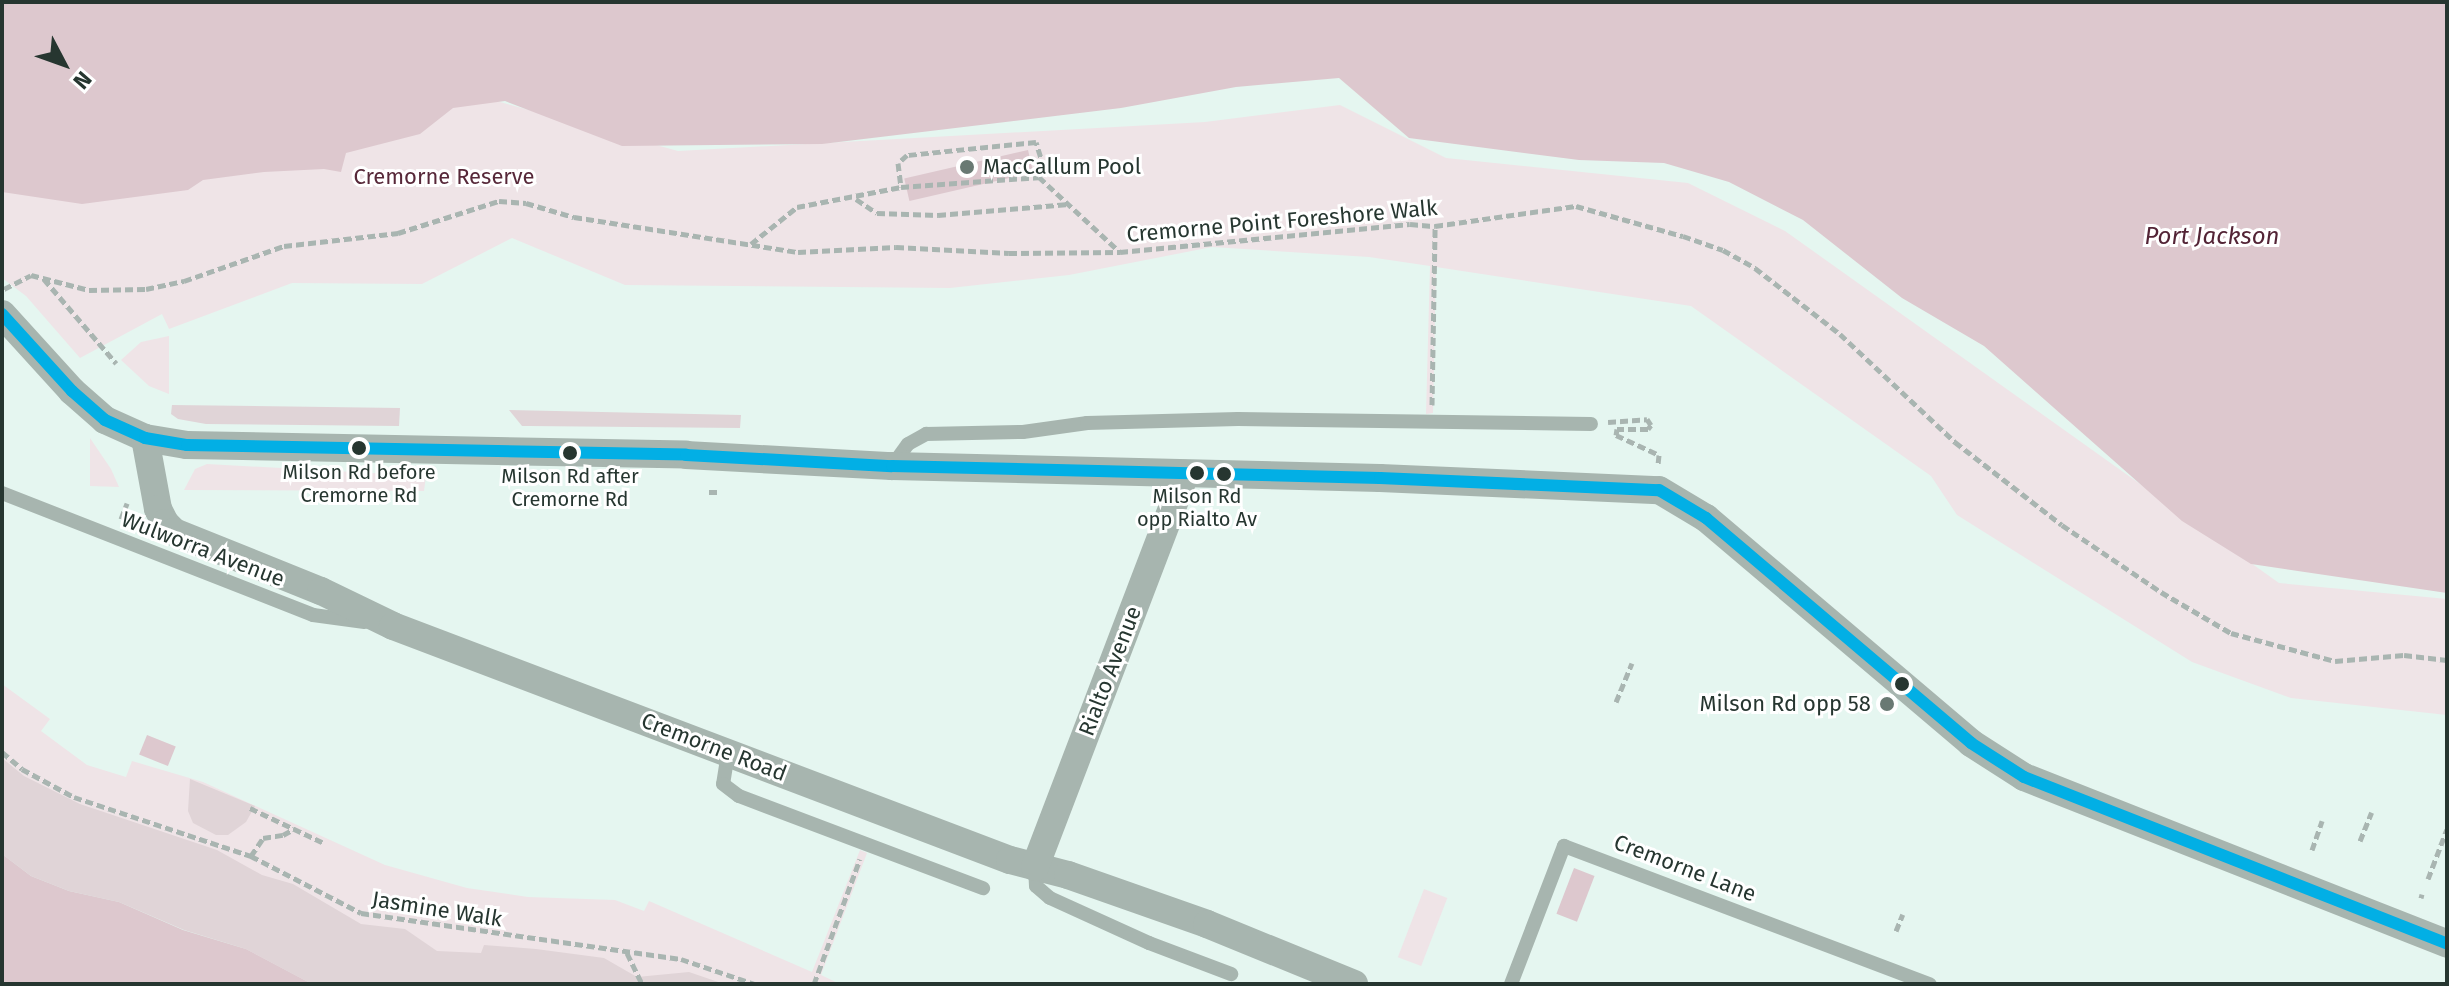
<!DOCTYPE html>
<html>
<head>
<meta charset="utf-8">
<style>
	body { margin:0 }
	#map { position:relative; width:2449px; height:986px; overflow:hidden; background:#e5f6f0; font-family:"Fira Sans",sans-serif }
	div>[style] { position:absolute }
	.green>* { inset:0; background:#efe4e7; transform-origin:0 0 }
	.forest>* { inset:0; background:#e0d4d7 }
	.water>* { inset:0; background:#ddc8ce; transform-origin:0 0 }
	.path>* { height:5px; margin-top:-2.5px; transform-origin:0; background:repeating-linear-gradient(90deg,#a9b5b1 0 8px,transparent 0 12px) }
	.service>* { height:14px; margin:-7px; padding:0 7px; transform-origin:7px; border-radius:7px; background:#a7b5af }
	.minor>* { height:28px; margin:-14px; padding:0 14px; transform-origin:14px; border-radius:14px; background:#a7b5af }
	.bus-1>* { height:12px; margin:-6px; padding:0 6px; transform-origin:6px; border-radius:6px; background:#02afe5 }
	.dots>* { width:22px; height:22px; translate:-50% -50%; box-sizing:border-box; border:4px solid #fff; border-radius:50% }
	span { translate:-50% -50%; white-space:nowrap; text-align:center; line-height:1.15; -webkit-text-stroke:6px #fff; paint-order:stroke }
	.bus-label { font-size:20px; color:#263630 }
	.poi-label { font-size:22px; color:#263630 }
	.left { translate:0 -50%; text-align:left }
	.right { translate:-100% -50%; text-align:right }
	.park-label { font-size:22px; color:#572839 }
	.street-label { font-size:22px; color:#263630 }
	.water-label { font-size:24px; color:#532436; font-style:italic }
	.frame { position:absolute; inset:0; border:4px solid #263630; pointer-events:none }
	.north { position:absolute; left:24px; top:24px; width:80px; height:80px; -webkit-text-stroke:6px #fff; paint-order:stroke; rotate:131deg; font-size:22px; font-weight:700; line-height:32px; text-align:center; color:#263630 }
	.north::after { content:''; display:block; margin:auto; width:28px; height:36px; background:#263630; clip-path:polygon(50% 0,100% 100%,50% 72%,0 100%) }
</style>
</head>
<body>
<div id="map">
	<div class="green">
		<div style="clip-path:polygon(434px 84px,678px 151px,1205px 122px,1340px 105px,1446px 158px,1688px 183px,1785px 231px,2279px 583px,2447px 599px,2447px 715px,2291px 698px,2192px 662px,1957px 515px,1931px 476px,1691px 306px,1436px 267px,1433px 413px,1426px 414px,1430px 266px,1369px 257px,1212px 247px,1069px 275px,950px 288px,625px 285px,512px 238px,422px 284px,292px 283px,169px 329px,162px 314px,80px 358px,26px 296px,2px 278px,2px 190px)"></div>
		<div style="clip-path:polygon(169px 336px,169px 394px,149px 386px,121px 360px,141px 342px)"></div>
		<div style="clip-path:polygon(90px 438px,111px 469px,119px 487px,90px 486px)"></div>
		<div style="clip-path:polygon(207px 464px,426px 476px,424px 491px,184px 490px,195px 469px)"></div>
		<div style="clip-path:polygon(2px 684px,50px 719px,41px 731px,87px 765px,126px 777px,132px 761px,203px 782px,385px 865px,467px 888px,528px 897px,615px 900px,644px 911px,649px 901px,812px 972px,860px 850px,867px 853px,821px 975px,840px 984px,312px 984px,246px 949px,2px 854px)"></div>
		<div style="left:1424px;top:889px;width:25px;height:73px;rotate:21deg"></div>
	</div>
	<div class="forest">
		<div style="clip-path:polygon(172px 405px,400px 408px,399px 426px,206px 424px,178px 419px,171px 414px)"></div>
		<div style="clip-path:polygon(509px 410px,741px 415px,740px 428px,529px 426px,522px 426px)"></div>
		<div style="clip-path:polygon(2px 758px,24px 776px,80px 804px,217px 850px,262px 875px,293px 884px,361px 924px,405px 929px,437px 951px,481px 953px,484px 945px,536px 949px,604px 958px,637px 977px,689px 972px,724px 984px,312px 984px,246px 949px,184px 930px,119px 902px,69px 891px,31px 876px,2px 854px)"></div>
		<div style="clip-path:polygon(190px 779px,255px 806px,246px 822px,228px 835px,216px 835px,193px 823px,188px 811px)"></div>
	</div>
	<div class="water">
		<div style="clip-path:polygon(2px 2px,2447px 2px,2447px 593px,2251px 564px,2182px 521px,1984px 346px,1902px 298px,1803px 220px,1729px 182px,1664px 163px,1579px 160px,1409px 138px,1339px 78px,1236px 87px,1121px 108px,822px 144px,622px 146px,505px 101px,453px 108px,420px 134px,346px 153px,341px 172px,324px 169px,264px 172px,203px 180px,188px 190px,82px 204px,2px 192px)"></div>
		<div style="left:1028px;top:150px;width:23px;height:127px;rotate:77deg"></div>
		<div style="left:147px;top:735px;width:31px;height:21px;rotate:22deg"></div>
		<div style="clip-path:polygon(2px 854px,31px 876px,69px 891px,119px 902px,183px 930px,246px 949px,312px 984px,2px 984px)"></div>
		<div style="left:1574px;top:868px;width:22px;height:49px;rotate:21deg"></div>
	</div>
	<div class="path">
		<div style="left:1039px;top:177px;width:109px;rotate:42.8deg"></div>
		<div style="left:856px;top:199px;width:25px;rotate:34deg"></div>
		<div style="left:877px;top:213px;width:61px;rotate:1.9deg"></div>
		<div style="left:938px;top:215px;width:131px;rotate:-4.8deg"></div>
		<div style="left:751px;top:244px;width:59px;rotate:-38.8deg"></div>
		<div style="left:797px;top:207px;width:106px;rotate:-10.9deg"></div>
		<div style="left:901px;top:187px;width:138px;rotate:-4.1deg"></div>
		<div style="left:1039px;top:177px;width:10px;rotate:-61deg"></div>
		<div style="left:1044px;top:168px;width:27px;rotate:-107deg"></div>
		<div style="left:1036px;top:142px;width:130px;rotate:174.2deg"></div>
		<div style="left:907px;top:155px;width:12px;rotate:138deg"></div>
		<div style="left:898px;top:163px;width:24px;rotate:83deg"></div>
		<div style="left:44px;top:279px;width:111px;rotate:49.4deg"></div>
		<div style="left:4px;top:289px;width:30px;rotate:-27deg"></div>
		<div style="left:31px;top:275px;width:60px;rotate:14.5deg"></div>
		<div style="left:89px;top:290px;width:57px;rotate:-1deg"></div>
		<div style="left:146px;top:289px;width:39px;rotate:-12deg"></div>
		<div style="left:184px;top:281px;width:106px;rotate:-19.3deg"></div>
		<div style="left:284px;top:246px;width:115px;rotate:-6.5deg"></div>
		<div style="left:398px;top:233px;width:106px;rotate:-17.6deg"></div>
		<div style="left:499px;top:201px;width:27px;rotate:4deg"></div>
		<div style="left:526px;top:203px;width:50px;rotate:16.3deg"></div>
		<div style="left:574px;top:217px;width:227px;rotate:8.9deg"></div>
		<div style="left:798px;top:252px;width:98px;rotate:-2.9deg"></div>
		<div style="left:896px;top:247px;width:113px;rotate:3deg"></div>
		<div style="left:1009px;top:253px;width:111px;rotate:-0.5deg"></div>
		<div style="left:1120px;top:252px;width:291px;rotate:-5.5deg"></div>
		<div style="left:1410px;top:224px;width:25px;rotate:5deg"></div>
		<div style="left:1435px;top:226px;width:142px;rotate:-8.1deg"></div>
		<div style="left:1576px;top:206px;width:111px;rotate:15.7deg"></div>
		<div style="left:1683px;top:236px;width:42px;rotate:19.3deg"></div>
		<div style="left:1723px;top:250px;width:37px;rotate:29deg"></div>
		<div style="left:1755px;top:268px;width:108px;rotate:37.8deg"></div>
		<div style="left:1840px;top:334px;width:158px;rotate:43.2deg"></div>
		<div style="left:1955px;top:442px;width:135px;rotate:37.8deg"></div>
		<div style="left:2062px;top:525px;width:120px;rotate:34.1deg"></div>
		<div style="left:2161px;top:592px;width:81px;rotate:30.4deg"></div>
		<div style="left:2231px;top:633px;width:108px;rotate:15.1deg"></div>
		<div style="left:2335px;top:661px;width:69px;rotate:-5deg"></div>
		<div style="left:2404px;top:655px;width:43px;rotate:6.6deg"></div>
		<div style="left:1432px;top:405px;width:179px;rotate:-89deg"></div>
		<div style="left:1608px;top:422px;width:39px;rotate:-4deg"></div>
		<div style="left:1647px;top:419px;width:7px;rotate:56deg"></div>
		<div style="left:1651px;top:425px;width:5px;rotate:127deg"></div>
		<div style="left:1648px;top:429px;width:31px;rotate:180deg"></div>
		<div style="left:1617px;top:429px;width:6px;rotate:99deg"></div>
		<div style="left:1616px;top:435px;width:47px;rotate:24.9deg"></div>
		<div style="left:1659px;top:455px;width:10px;rotate:96deg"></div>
		<div style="left:709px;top:492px;width:9px"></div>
		<div style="left:121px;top:519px;width:17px;rotate:-69deg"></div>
		<div style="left:1616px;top:702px;width:42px;rotate:-67.7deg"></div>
		<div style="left:2px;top:752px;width:26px;rotate:40deg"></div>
		<div style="left:22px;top:769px;width:59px;rotate:28.3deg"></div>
		<div style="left:74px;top:797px;width:187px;rotate:18.4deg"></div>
		<div style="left:251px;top:856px;width:124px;rotate:27.4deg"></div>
		<div style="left:361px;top:913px;width:323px;rotate:8.2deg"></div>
		<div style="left:681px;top:959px;width:78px;rotate:18.7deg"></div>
		<div style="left:250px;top:808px;width:80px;rotate:25.3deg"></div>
		<div style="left:2360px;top:841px;width:31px;rotate:-68deg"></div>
		<div style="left:2312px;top:850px;width:31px;rotate:-71deg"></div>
		<div style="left:251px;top:856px;width:22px;rotate:-56deg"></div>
		<div style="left:263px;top:838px;width:20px;rotate:-9deg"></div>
		<div style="left:283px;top:835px;width:13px;rotate:-29deg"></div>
		<div style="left:2428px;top:879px;width:53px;rotate:-69.2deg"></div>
		<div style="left:2421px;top:898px;width:4px;rotate:-76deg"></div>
		<div style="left:1896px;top:931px;width:18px;rotate:-68deg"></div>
		<div style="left:627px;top:953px;width:34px;rotate:64deg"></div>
		<div style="left:814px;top:984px;width:133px;rotate:-69.8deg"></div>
	</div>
	<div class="service">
		<div style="left:892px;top:466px;width:27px;rotate:-54deg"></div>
		<div style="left:908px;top:444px;width:21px;rotate:-29deg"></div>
		<div style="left:926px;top:434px;width:97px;rotate:-1.2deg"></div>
		<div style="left:1023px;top:432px;width:65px;rotate:-8deg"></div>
		<div style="left:1087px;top:423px;width:151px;rotate:-1.5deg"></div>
		<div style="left:1238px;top:419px;width:353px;rotate:0.8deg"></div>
		<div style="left:2px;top:493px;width:334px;rotate:21.4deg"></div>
		<div style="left:313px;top:615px;width:52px;rotate:7.7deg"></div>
		<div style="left:728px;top:753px;width:31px;rotate:99deg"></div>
		<div style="left:723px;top:784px;width:20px;rotate:37deg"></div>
		<div style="left:739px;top:796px;width:261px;rotate:20.7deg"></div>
		<div style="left:1035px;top:867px;width:19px;rotate:87deg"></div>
		<div style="left:1036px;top:886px;width:18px;rotate:41deg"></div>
		<div style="left:1050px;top:898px;width:109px;rotate:24.4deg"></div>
		<div style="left:1149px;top:943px;width:88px;rotate:20.7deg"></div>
		<div style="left:1511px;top:984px;width:148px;rotate:-69deg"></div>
		<div style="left:1564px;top:846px;width:391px;rotate:20.7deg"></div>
	</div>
	<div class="minor">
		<div style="left:2px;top:314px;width:104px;rotate:47.7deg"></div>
		<div style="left:72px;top:391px;width:44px;rotate:41.3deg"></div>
		<div style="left:105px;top:420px;width:44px;rotate:24.2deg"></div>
		<div style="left:145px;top:438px;width:43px;rotate:9.5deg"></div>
		<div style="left:187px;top:445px;width:499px;rotate:1.1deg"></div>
		<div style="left:686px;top:455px;width:206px;rotate:3.1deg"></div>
		<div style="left:892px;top:466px;width:488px;rotate:1.4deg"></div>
		<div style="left:1380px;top:478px;width:279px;rotate:2.5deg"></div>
		<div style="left:1659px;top:490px;width:55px;rotate:30.8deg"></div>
		<div style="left:1706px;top:518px;width:348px;rotate:40.3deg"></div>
		<div style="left:1971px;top:743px;width:63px;rotate:32.7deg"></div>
		<div style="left:2024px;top:777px;width:455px;rotate:21.5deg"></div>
		<div style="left:145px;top:438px;width:72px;rotate:79.6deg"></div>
		<div style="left:158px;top:509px;width:16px;rotate:63deg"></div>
		<div style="left:165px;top:523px;width:13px;rotate:45deg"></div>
		<div style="left:174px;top:532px;width:158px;rotate:21.9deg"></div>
		<div style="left:321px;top:591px;width:80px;rotate:25.9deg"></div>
		<div style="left:393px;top:626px;width:660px;rotate:20.77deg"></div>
		<div style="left:1010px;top:860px;width:60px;rotate:14.5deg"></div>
		<div style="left:1068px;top:875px;width:147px;rotate:19.4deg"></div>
		<div style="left:1207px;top:924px;width:159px;rotate:22.2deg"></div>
		<div style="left:1035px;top:867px;width:421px;rotate:-69.1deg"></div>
	</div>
	<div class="bus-1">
		<div style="left:2px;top:314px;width:104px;rotate:47.7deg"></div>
		<div style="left:72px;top:391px;width:44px;rotate:41.3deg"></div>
		<div style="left:105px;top:420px;width:44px;rotate:24.2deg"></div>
		<div style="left:145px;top:438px;width:43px;rotate:9.5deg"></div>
		<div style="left:187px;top:445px;width:499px;rotate:1.1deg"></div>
		<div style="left:686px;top:455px;width:206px;rotate:3.1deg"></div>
		<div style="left:892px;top:466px;width:488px;rotate:1.4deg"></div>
		<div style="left:1380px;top:478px;width:279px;rotate:2.5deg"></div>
		<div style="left:1659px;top:490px;width:55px;rotate:30.8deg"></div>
		<div style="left:1706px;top:518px;width:348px;rotate:40.3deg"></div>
		<div style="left:1971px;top:743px;width:63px;rotate:32.7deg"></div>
		<div style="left:2024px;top:777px;width:455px;rotate:21.5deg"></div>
	</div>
	<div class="dots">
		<div style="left:967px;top:167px;background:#697973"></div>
		<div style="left:359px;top:448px;background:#263630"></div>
		<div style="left:570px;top:453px;background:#263630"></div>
		<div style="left:1197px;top:473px;background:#263630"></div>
		<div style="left:1224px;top:474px;background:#263630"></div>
		<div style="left:1902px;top:684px;background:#263630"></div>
		<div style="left:1887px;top:704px;background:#697973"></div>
	</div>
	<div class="bus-label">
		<span style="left:359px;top:484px">Milson Rd before<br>Cremorne Rd</span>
		<span style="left:570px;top:488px">Milson Rd after<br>Cremorne Rd</span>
		<span style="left:1197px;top:508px">Milson Rd<br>opp Rialto Av</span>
	</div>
	<div class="poi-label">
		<span class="left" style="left:983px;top:167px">MacCallum Pool</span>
		<span class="right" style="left:1871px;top:704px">Milson Rd opp 58</span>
	</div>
	<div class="park-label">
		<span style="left:444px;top:177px">Cremorne Reserve</span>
	</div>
	<div class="street-label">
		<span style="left:1282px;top:221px;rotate:-5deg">Cremorne Point Foreshore Walk</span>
		<span style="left:203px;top:549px;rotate:21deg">Wulworra Avenue</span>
		<span style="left:1110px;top:671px;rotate:-69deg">Rialto Avenue</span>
		<span style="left:714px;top:747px;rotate:21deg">Cremorne Road</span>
		<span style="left:1685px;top:868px;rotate:21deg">Cremorne Lane</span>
		<span style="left:437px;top:909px;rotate:9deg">Jasmine Walk</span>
	</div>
	<div class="water-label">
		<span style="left:2212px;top:237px">Port Jackson</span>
	</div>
	<div class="frame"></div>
	<div class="north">N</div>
</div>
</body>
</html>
